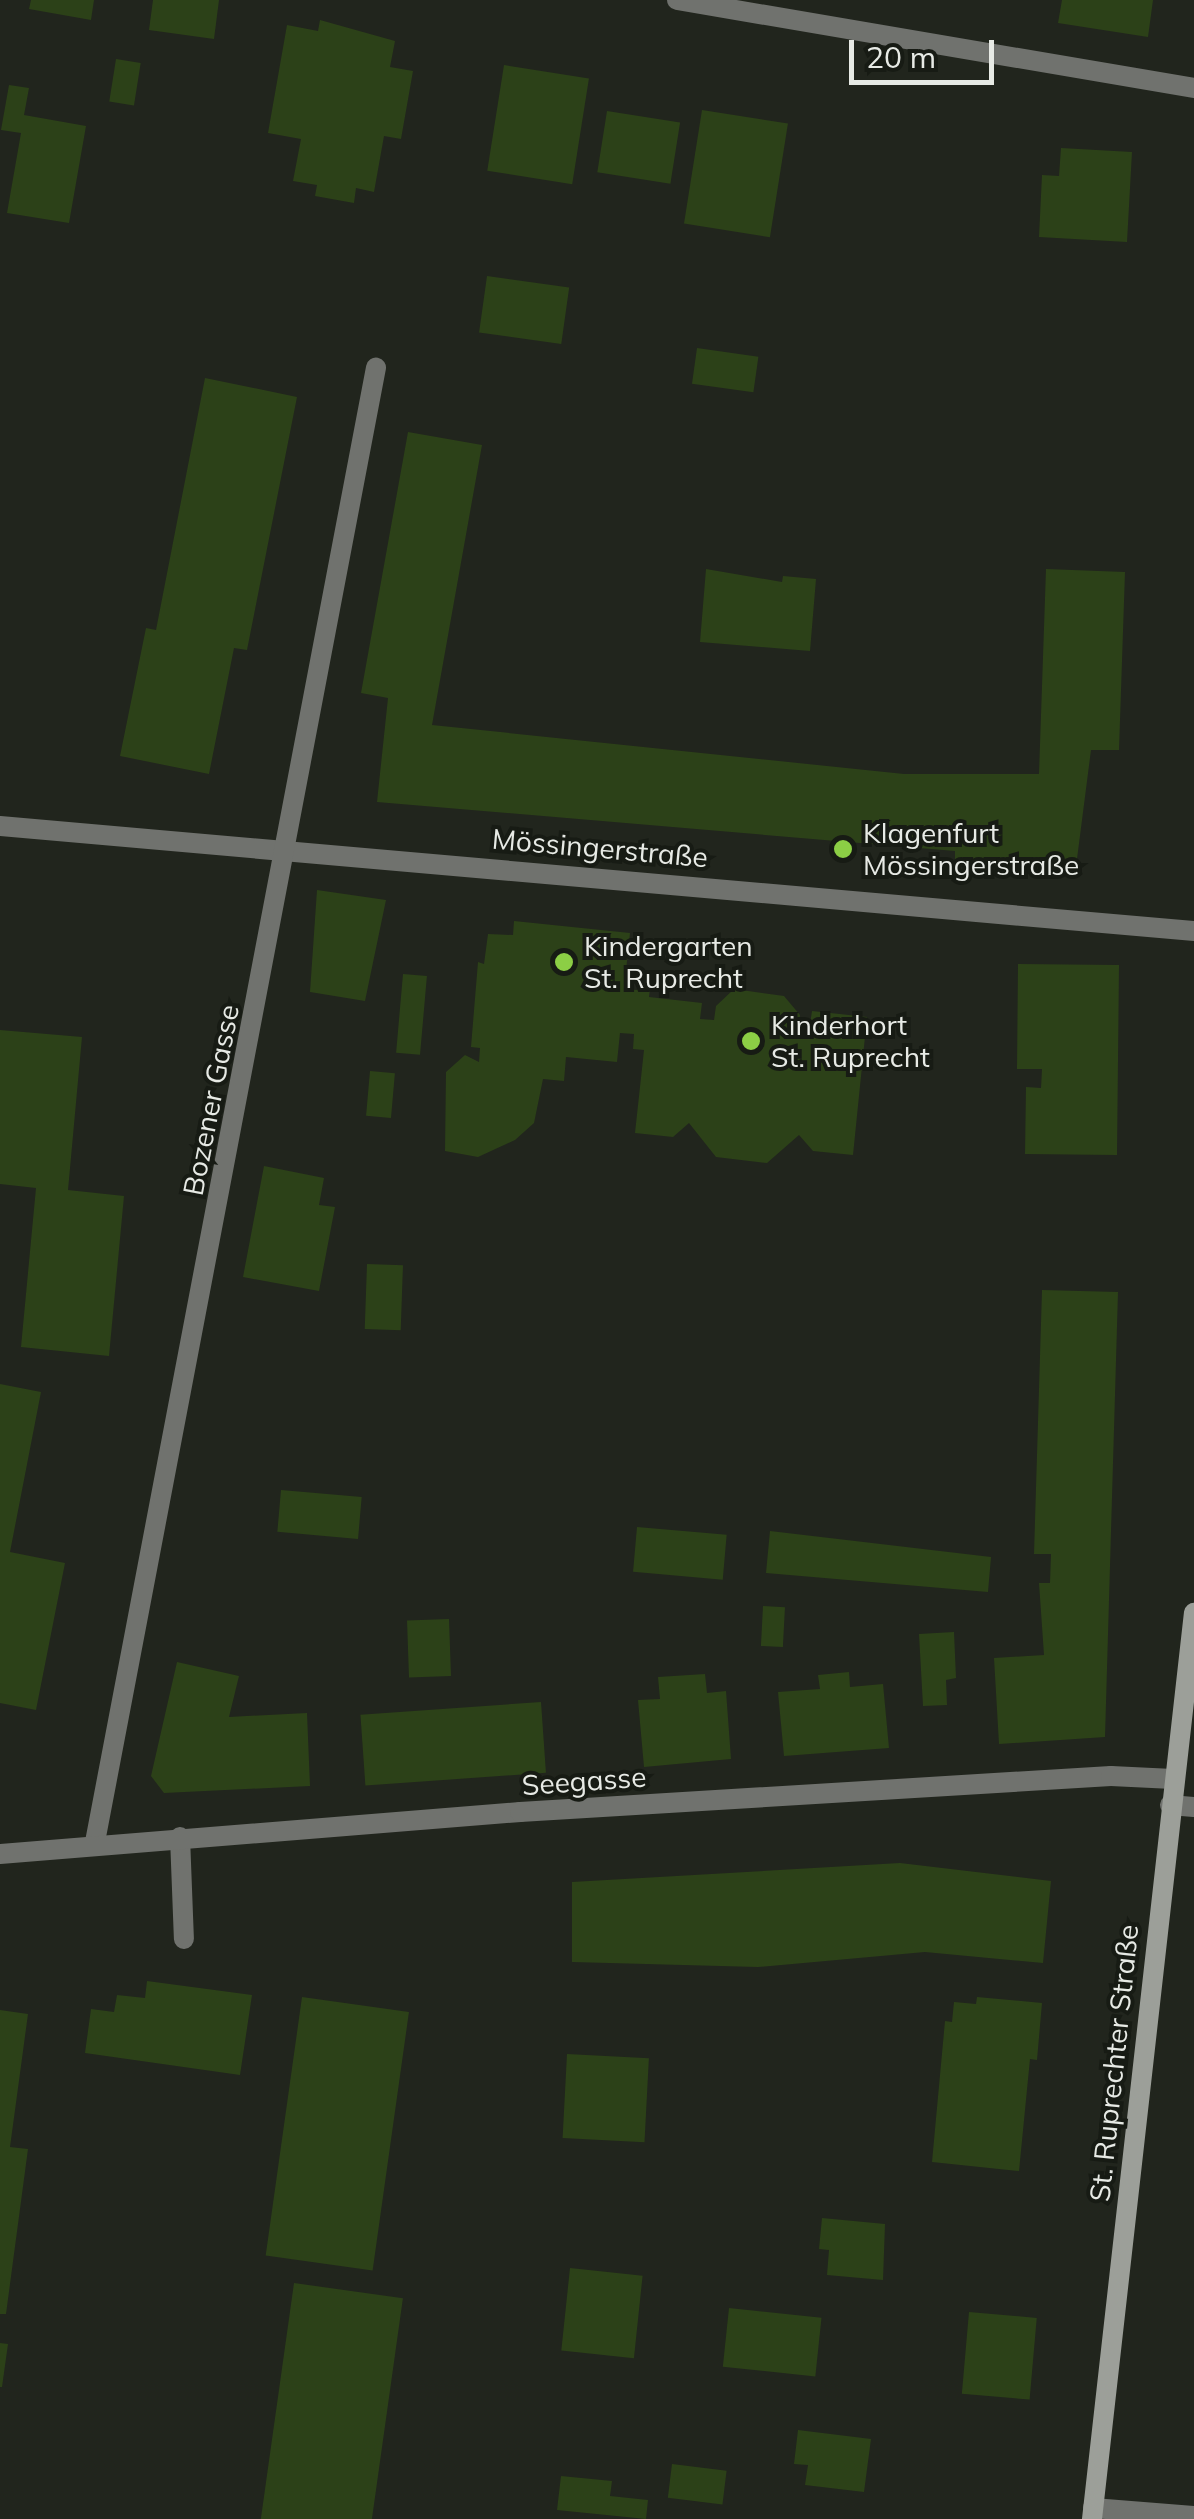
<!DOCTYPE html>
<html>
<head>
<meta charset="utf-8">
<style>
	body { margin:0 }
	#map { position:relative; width:1194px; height:2519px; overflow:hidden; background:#21251d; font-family:Mulish,sans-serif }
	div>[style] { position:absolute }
	.building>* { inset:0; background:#2c4118; transform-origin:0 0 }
	.lane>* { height:20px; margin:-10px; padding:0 10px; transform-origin:10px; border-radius:10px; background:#70726e }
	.street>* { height:20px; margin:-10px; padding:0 10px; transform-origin:10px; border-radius:10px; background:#70726e }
	.secondary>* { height:20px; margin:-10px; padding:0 10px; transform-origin:10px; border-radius:10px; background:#9c9f99 }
	.dots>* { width:28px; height:28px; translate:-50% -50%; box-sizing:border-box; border:5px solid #171b14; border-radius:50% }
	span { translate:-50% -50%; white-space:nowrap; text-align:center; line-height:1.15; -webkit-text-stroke:8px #171b14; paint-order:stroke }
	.poi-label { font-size:28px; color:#e7eae5 }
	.left { translate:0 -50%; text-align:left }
	.street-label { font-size:28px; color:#e7eae5 }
	.scale { position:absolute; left:849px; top:40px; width:145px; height:45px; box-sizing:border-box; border:5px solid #e7eae5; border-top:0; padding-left:12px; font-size:30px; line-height:35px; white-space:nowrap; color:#e7eae5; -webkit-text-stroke:8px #171b14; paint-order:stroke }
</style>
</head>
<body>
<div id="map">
	<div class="building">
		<div style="clip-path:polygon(31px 0,94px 0,91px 20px,29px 9px)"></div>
		<div style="clip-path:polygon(153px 0,219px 0,214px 39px,149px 30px)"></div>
		<div style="clip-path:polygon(1062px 0,1153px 0,1148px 37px,1058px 23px)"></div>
		<div style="clip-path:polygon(320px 20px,395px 41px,390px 67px,413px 71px,401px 139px,384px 136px,374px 192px,356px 188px,354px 203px,315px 196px,317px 185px,293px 181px,301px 139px,268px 133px,287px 25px,318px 31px)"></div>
		<div style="left:116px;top:59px;width:25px;height:43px;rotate:9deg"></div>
		<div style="left:504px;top:65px;width:86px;height:107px;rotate:9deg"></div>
		<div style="clip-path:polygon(9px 85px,29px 88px,24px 115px,86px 126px,69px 223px,7px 213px,21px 133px,1px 130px)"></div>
		<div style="left:702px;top:110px;width:87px;height:115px;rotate:9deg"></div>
		<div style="left:607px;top:111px;width:74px;height:62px;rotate:9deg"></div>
		<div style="clip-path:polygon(1061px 148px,1132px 152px,1127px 242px,1039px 237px,1042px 175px,1059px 176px)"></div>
		<div style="left:487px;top:276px;width:83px;height:57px;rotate:8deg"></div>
		<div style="left:697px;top:348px;width:62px;height:36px;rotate:8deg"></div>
		<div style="clip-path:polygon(205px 378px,297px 397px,247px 650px,234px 648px,209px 774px,120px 756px,146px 628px,156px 630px)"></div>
		<div style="clip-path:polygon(408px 432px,482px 445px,432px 725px,904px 774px,1039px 774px,1046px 569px,1125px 572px,1119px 750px,1091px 750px,1077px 859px,1025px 857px,1025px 868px,955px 866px,955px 851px,377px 802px,388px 698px,361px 693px)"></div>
		<div style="clip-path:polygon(706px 569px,782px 582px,783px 576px,816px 579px,810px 651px,700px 642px)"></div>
		<div style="clip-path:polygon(317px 890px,386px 900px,365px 1001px,310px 992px)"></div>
		<div style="clip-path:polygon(514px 921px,630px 933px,624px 989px,637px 990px,638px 979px,651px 980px,649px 997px,702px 1003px,700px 1019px,714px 1020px,716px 1006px,734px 989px,784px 996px,800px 1015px,799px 1030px,809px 1031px,812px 1011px,867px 1017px,853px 1155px,813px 1151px,799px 1135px,767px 1163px,716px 1157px,689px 1123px,673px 1137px,635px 1133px,644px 1050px,633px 1049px,634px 1034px,620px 1033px,617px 1062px,566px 1057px,564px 1081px,543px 1079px,534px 1123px,515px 1140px,478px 1157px,445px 1151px,446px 1072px,465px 1055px,479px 1062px,480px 1048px,471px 1047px,478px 962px,484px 964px,488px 934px,513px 935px)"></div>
		<div style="clip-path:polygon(1018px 964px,1119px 965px,1117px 1155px,1025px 1154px,1026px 1087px,1041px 1088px,1042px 1069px,1017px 1069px)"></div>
		<div style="left:403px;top:974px;width:24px;height:79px;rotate:5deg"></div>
		<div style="clip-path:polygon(0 1030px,82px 1037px,68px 1190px,124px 1196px,109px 1356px,21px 1347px,36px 1188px,0 1184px)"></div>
		<div style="left:370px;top:1071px;width:25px;height:45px;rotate:5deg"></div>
		<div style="clip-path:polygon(264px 1166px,324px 1178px,319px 1205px,335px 1207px,319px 1291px,243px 1277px)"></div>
		<div style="left:367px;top:1264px;width:36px;height:65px;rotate:2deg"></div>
		<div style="clip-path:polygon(1042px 1290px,1118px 1292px,1105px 1737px,999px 1744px,994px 1658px,1044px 1655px,1039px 1583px,1050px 1583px,1051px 1554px,1034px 1554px)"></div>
		<div style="clip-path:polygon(0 1384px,41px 1392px,10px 1552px,65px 1563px,36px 1710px,0 1703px)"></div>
		<div style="left:281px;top:1490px;width:81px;height:42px;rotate:5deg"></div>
		<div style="left:637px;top:1527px;width:90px;height:45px;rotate:5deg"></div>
		<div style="clip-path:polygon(770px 1531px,991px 1557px,988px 1592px,766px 1573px)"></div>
		<div style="left:763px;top:1606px;width:22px;height:40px;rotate:3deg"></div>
		<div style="left:449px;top:1619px;width:57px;height:42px;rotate:88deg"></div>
		<div style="clip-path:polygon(954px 1632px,956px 1678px,946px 1680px,947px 1705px,923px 1706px,919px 1634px)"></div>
		<div style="clip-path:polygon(177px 1662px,239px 1676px,229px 1717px,307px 1713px,310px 1786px,164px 1793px,151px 1776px)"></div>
		<div style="clip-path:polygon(849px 1672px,850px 1687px,883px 1684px,889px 1748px,784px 1756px,778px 1692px,820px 1689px,818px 1675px)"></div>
		<div style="clip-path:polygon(705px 1674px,707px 1693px,726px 1691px,731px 1759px,644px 1767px,638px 1700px,660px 1699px,658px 1677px)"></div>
		<div style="left:541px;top:1702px;width:71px;height:181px;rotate:86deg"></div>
		<div style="clip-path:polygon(900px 1863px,1051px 1881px,1043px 1963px,925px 1952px,758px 1967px,572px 1962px,572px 1882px)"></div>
		<div style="clip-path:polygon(147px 1981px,252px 1995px,240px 2075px,85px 2053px,91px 2009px,114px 2012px,117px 1995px,145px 1998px)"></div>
		<div style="left:302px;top:1997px;width:108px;height:261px;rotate:8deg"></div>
		<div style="clip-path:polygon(977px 1997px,1042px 2003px,1037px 2060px,1030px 2059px,1019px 2171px,932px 2162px,945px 2021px,952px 2022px,954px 2002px,976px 2004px)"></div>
		<div style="clip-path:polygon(0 2010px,28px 2014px,10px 2147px,28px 2149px,6px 2314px,0 2314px)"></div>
		<div style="left:567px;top:2054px;width:82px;height:84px;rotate:3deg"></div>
		<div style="clip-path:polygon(822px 2218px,885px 2224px,883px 2280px,827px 2275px,829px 2250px,819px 2249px)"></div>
		<div style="left:570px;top:2268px;width:73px;height:83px;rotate:6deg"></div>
		<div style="left:294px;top:2283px;width:110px;height:239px;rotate:8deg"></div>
		<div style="left:729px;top:2308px;width:93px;height:59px;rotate:6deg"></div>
		<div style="left:969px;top:2312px;width:68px;height:82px;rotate:5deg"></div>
		<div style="clip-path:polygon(0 2343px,8px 2344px,2px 2387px,0 2387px)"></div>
		<div style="clip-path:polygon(798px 2430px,871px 2439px,864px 2492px,805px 2485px,808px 2465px,794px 2464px)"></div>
		<div style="left:672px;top:2464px;width:55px;height:34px;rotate:7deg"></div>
		<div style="clip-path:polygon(561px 2476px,612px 2481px,610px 2496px,648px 2500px,646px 2519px,557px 2510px)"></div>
	</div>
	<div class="lane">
		<div style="left:180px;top:1837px;width:102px;rotate:87.8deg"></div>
		<div style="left:1093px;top:2508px;width:101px;rotate:4.5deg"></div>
	</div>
	<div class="street">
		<div style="left:677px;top:0;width:524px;rotate:9.66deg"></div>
		<div style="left:0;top:826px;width:1199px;rotate:5.03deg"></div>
		<div style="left:1170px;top:1805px;width:24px;rotate:5deg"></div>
		<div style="left:95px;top:1842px;width:1501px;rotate:-79.21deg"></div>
		<div style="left:0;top:1854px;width:522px;rotate:-4.62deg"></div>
		<div style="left:520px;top:1812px;width:592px;rotate:-3.49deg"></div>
		<div style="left:1111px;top:1776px;width:62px;rotate:2.8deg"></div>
	</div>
	<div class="secondary">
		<div style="left:1092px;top:2519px;width:912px;rotate:-83.58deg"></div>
	</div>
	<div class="dots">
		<div style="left:843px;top:849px;background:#8cce45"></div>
		<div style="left:564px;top:962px;background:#8cce45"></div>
		<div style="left:751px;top:1041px;background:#8cce45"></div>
	</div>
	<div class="poi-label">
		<span class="left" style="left:863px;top:849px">Klagenfurt<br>Mössingerstraße</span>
		<span class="left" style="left:584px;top:962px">Kindergarten<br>St. Ruprecht</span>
		<span class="left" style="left:771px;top:1041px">Kinderhort<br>St. Ruprecht</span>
	</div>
	<div class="street-label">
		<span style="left:600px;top:848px;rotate:5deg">Mössingerstraße</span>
		<span style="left:211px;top:1100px;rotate:-79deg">Bozener Gasse</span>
		<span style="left:584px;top:1781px;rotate:-4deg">Seegasse</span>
		<span style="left:1114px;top:2063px;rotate:-84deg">St. Ruprechter Straße</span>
	</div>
	<div class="scale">20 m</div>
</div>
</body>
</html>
